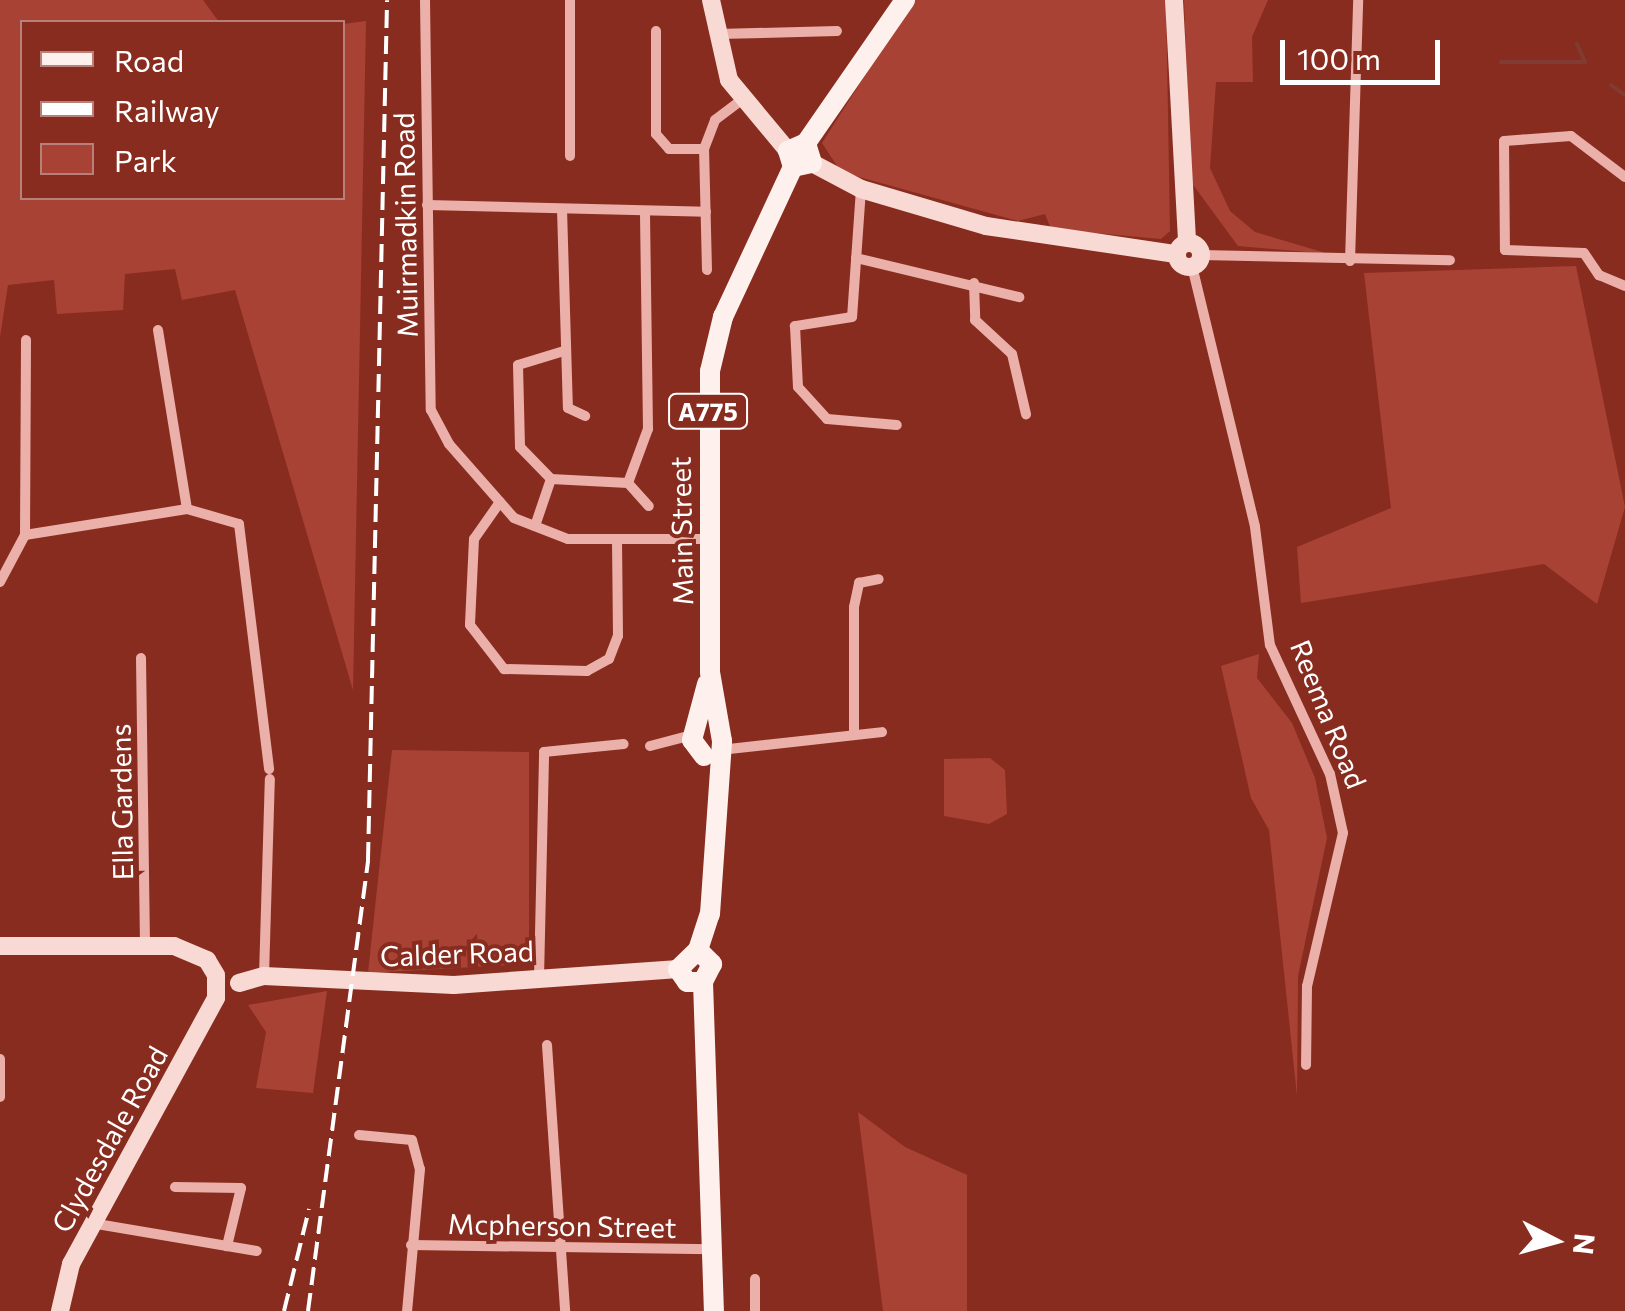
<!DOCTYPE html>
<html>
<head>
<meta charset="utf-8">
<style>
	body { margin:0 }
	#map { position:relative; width:1625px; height:1311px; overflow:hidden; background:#882c1f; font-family:Commissioner,sans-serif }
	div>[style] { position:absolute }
	.green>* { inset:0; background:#a84235 }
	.stream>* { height:4px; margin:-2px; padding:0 2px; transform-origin:2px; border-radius:2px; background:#803c32 }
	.street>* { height:10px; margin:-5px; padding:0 5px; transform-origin:5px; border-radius:5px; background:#ebb0a9 }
	.secondary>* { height:18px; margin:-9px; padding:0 9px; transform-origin:9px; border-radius:9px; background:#f8d9d4 }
	.secondary>.ring { margin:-9px; padding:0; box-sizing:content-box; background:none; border:18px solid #f8d9d4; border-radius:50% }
	.primary>* { height:20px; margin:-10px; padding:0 10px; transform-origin:10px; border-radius:10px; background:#fef0ed }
	.rail>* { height:4px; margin-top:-2px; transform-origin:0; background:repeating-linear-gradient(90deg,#fff 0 18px,transparent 0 26px) }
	span { translate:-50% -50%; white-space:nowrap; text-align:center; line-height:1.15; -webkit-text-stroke:8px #882c1f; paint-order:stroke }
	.shield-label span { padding:2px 8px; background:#882c1f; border:2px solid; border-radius:8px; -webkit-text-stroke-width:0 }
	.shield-label { font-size:25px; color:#fff; font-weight:700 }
	.street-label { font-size:28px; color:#fff }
	.legend { position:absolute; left:20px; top:20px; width:325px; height:180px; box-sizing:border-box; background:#882c1f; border:2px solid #b88079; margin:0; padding:12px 18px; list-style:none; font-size:30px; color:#fff }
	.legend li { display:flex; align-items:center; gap:20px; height:50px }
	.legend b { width:50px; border:2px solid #b88079 }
	.north { position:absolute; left:1505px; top:1191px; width:100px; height:100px; -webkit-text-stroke:8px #882c1f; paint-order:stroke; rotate:96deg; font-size:28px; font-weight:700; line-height:40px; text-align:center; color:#fff }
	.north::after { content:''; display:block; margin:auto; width:35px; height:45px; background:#fff; clip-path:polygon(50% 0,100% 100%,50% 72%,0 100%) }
	.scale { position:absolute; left:1280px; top:40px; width:160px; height:45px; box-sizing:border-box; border:5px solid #fff; border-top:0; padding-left:12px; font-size:30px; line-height:35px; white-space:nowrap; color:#fff; -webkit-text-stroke:8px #882c1f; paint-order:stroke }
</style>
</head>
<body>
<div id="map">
	<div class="green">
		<div style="clip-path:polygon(0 0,203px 0,219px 22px,22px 22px,22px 198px,342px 198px,343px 24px,366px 21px,353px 690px,235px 290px,182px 300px,175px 269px,125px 274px,123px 310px,57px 314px,54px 280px,8px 285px,0 337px)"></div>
		<div style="clip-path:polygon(913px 0,1166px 0,1170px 231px,1161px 239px,1051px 229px,1045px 214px,1018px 221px,841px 172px,822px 143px)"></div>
		<div style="clip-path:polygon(1184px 0,1268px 0,1252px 37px,1253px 82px,1216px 82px,1210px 168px,1230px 211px,1255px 232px,1329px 254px,1238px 246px,1191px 182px)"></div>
		<div style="clip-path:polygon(1576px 266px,1625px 507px,1597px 604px,1544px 564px,1301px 603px,1297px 547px,1391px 508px,1364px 273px)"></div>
		<div style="clip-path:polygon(1259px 654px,1257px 678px,1292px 723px,1315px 778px,1327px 838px,1298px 976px,1297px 1096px,1269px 830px,1251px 798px,1221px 666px)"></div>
		<div style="clip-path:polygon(392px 750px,529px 752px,529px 964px,368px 973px)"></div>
		<div style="clip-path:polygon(990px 758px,1005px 770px,1007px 814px,989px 824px,944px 816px,944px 759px)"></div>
		<div style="clip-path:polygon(327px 991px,313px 1093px,256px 1088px,266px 1032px,248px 1005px)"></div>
		<div style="clip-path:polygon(858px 1112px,905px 1147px,967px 1175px,967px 1311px,883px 1311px)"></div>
	</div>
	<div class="stream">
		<div style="left:1501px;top:62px;width:84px"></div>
		<div style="left:1585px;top:62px;width:20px;rotate:-114deg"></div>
		<div style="left:1611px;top:85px;width:17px;rotate:36deg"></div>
	</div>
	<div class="street">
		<div style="left:425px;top:0;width:410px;rotate:89.2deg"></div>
		<div style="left:431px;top:410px;width:38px;rotate:62deg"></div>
		<div style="left:449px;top:444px;width:98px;rotate:48.7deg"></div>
		<div style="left:514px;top:518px;width:58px;rotate:21.3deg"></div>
		<div style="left:568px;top:539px;width:141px"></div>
		<div style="left:656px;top:31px;width:103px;rotate:90deg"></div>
		<div style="left:656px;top:134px;width:20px;rotate:49deg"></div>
		<div style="left:669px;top:149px;width:35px"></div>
		<div style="left:718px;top:34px;width:119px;rotate:-1.4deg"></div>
		<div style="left:570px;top:156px;width:156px;rotate:-90deg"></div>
		<div style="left:1625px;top:177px;width:68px;rotate:-142.8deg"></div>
		<div style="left:1571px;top:136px;width:67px;rotate:175.7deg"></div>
		<div style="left:1504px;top:141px;width:109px;rotate:89.5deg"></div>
		<div style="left:1505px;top:250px;width:79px;rotate:2.2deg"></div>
		<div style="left:1584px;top:253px;width:27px;rotate:56deg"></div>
		<div style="left:1599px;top:275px;width:28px;rotate:23deg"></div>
		<div style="left:861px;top:189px;width:128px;rotate:94deg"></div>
		<div style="left:852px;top:317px;width:58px;rotate:171deg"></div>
		<div style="left:795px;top:326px;width:61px;rotate:87.2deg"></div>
		<div style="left:798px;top:387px;width:43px;rotate:47.8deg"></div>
		<div style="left:827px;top:419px;width:70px;rotate:4.9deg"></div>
		<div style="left:427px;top:205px;width:279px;rotate:1.4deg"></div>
		<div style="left:562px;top:209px;width:199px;rotate:88.3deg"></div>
		<div style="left:568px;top:408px;width:19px;rotate:25deg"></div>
		<div style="left:1201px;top:255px;width:249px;rotate:1.2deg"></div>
		<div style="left:856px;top:258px;width:168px;rotate:13.5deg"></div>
		<div style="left:1350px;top:261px;width:261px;rotate:-88.2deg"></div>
		<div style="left:1192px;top:266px;width:268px;rotate:76.4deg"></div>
		<div style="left:1255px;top:527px;width:119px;rotate:82.8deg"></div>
		<div style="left:1270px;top:645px;width:142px;rotate:65.1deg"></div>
		<div style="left:1330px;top:774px;width:60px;rotate:77.6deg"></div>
		<div style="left:1343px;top:833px;width:157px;rotate:103.2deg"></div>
		<div style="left:1307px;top:986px;width:79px;rotate:90.7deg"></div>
		<div style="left:707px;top:270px;width:121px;rotate:-91.4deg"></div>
		<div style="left:704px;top:149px;width:31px;rotate:-69deg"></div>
		<div style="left:715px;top:120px;width:34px;rotate:-37deg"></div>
		<div style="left:974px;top:283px;width:37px;rotate:88deg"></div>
		<div style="left:975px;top:320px;width:50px;rotate:42.6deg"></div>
		<div style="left:1012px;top:354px;width:62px;rotate:76.9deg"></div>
		<div style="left:158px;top:330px;width:181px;rotate:80.8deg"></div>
		<div style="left:564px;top:351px;width:48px;rotate:163.1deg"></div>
		<div style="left:518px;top:365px;width:82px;rotate:88.6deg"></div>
		<div style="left:520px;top:447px;width:45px;rotate:45.9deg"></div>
		<div style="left:551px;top:479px;width:77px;rotate:3deg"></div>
		<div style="left:628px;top:483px;width:58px;rotate:-69.7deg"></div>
		<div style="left:648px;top:429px;width:217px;rotate:-90.8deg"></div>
		<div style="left:628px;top:483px;width:31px;rotate:48deg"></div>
		<div style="left:500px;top:502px;width:45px;rotate:125.1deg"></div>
		<div style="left:474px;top:539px;width:86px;rotate:92.7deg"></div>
		<div style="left:470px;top:625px;width:56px;rotate:52.3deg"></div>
		<div style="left:504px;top:669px;width:83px;rotate:1.4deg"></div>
		<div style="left:587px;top:671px;width:25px;rotate:-29deg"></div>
		<div style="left:609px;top:659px;width:25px;rotate:-69deg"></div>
		<div style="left:618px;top:636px;width:97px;rotate:-90.6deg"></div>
		<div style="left:535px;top:526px;width:50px;rotate:-71.2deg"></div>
		<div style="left:25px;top:535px;width:164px;rotate:-9.1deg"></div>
		<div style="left:187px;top:509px;width:54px;rotate:16.1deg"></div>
		<div style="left:239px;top:524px;width:247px;rotate:83deg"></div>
		<div style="left:0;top:582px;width:53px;rotate:-62deg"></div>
		<div style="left:25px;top:535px;width:195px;rotate:-89.7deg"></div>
		<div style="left:141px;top:658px;width:288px;rotate:89.2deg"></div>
		<div style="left:854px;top:735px;width:128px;rotate:-90deg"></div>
		<div style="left:854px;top:607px;width:25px;rotate:-78deg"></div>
		<div style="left:859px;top:583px;width:20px;rotate:-11deg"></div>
		<div style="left:650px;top:746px;width:43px;rotate:-14.7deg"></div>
		<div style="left:720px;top:750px;width:163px;rotate:-6.3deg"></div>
		<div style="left:264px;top:976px;width:197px;rotate:-88.3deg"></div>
		<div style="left:539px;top:978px;width:226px;rotate:-88.7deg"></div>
		<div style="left:544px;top:752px;width:80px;rotate:-5.7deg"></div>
		<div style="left:547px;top:1045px;width:267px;rotate:86.1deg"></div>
		<div style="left:0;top:1059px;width:38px;rotate:90deg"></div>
		<div style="left:359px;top:1135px;width:53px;rotate:5.4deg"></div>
		<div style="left:412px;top:1140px;width:30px;rotate:75deg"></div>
		<div style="left:420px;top:1169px;width:143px;rotate:95.2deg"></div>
		<div style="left:175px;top:1187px;width:66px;rotate:0.9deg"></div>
		<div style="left:241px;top:1188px;width:60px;rotate:103.6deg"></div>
		<div style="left:97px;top:1224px;width:162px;rotate:9.6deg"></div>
		<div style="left:411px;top:1245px;width:301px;rotate:0.8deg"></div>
		<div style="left:755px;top:1311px;width:32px;rotate:-90deg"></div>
	</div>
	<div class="secondary">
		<div style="left:711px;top:0;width:82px;rotate:77.3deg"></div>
		<div style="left:729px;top:80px;width:92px;rotate:50.3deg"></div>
		<div style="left:1174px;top:0;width:242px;rotate:86.9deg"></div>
		<div style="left:812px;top:163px;width:55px;rotate:28deg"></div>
		<div style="left:861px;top:189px;width:130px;rotate:16.5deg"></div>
		<div style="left:986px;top:226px;width:192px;rotate:8.4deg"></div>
		<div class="ring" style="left:1177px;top:243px;width:6px;height:6px"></div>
		<div style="left:0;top:946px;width:174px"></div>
		<div style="left:174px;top:946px;width:36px;rotate:23deg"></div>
		<div style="left:207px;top:960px;width:17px;rotate:59deg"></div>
		<div style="left:239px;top:983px;width:26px;rotate:-16deg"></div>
		<div style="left:264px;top:976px;width:190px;rotate:2.7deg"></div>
		<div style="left:454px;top:985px;width:225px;rotate:-4.1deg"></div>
		<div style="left:60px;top:1311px;width:48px;rotate:-76.8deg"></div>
		<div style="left:71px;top:1264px;width:303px;rotate:-61.4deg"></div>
		<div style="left:216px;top:998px;width:23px;rotate:-90deg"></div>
	</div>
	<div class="primary">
		<div style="left:806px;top:143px;width:174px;rotate:-55.3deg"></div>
		<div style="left:793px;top:167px;width:19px;rotate:-12deg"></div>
		<div style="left:812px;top:163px;width:21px;rotate:-107deg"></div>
		<div style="left:793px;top:167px;width:17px;rotate:-107deg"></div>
		<div style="left:788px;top:151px;width:20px;rotate:-24deg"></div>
		<div style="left:704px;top:756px;width:20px;rotate:-127deg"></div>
		<div style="left:692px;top:740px;width:58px;rotate:-75deg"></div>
		<div style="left:698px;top:950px;width:38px;rotate:-72deg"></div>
		<div style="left:710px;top:914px;width:173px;rotate:-86deg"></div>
		<div style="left:722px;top:741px;width:70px;rotate:-99.9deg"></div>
		<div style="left:710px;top:672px;width:301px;rotate:-90deg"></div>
		<div style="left:710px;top:371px;width:56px;rotate:-76.5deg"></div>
		<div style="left:723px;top:317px;width:166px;rotate:-65deg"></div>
		<div style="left:698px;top:950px;width:28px;rotate:136deg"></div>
		<div style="left:678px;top:969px;width:16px;rotate:55deg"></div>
		<div style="left:687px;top:982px;width:16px"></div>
		<div style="left:698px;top:950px;width:20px;rotate:45deg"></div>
		<div style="left:712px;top:964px;width:20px;rotate:117deg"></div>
		<div style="left:703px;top:982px;width:329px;rotate:88.1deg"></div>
	</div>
	<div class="rail">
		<div style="left:284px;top:1311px;width:105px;rotate:-76.2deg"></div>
		<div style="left:308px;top:1311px;width:455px;rotate:-82.4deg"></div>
		<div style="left:368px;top:860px;width:860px;rotate:-88.73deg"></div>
	</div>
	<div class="shield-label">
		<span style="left:708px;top:411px">A775</span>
	</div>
	<div class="street-label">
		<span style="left:405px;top:225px;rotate:-91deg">Muirmadkin Road</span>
		<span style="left:681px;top:531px;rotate:-91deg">Main Street</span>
		<span style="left:1329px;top:714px;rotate:68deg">Reema Road</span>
		<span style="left:121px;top:802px;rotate:-91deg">Ella Gardens</span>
		<span style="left:457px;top:953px;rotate:-2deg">Calder Road</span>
		<span style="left:109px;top:1139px;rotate:-61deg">Clydesdale Road</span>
		<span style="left:562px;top:1225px;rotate:1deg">Mcpherson Street</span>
	</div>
	<ul class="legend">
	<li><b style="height:12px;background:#fef0ed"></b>Road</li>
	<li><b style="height:12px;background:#fff"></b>Railway</li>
	<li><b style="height:28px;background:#a84235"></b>Park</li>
	</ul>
	<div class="north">N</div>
	<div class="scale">100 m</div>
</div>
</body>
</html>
